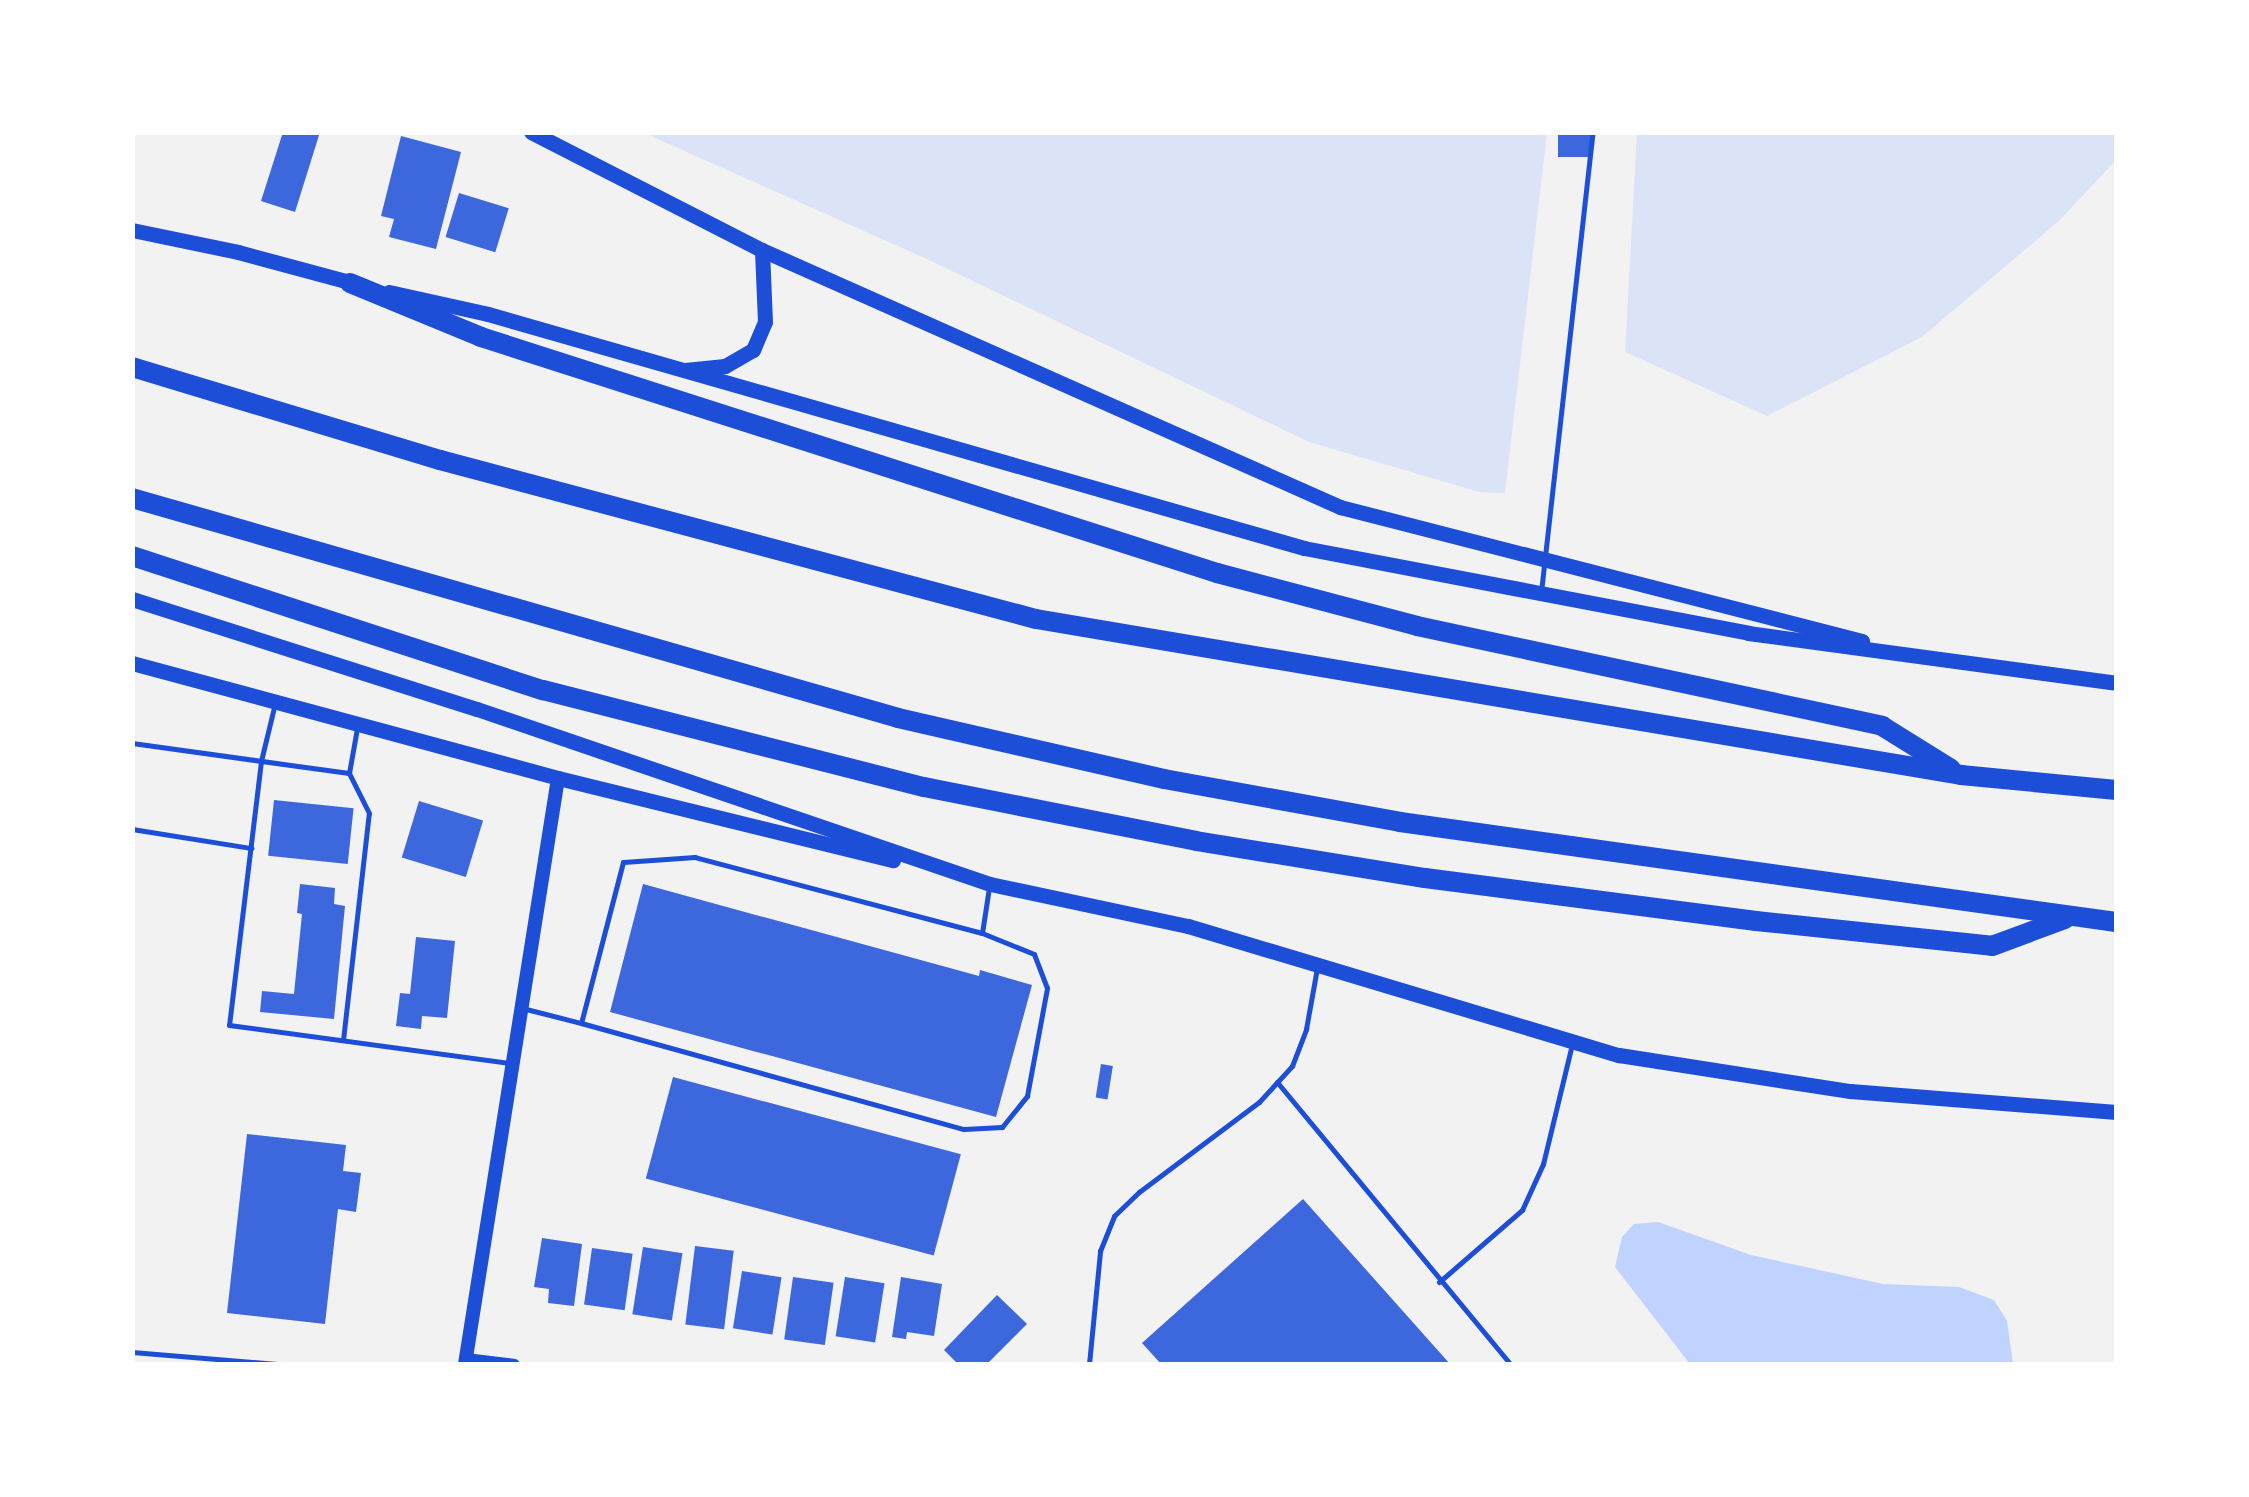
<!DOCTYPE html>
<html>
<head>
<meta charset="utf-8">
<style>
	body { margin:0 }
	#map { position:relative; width:2249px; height:1497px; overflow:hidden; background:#f2f2f2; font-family:"Zilla Slab",serif }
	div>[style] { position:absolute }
	.green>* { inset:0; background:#dbe4f7 }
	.water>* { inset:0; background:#bfd3fe }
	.building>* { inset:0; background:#3d67dc; transform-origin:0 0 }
	.service>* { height:5px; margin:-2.5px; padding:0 2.5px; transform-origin:2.5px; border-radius:2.5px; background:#1d4ed8 }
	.minor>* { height:10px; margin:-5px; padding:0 5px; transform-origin:5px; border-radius:5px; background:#1d4ed8 }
	.tertiary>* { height:14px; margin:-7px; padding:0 7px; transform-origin:7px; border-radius:7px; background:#1d4ed8 }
	.secondary>* { height:15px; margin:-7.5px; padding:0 7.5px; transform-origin:7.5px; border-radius:7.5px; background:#1d4ed8 }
	.motorway>* { height:20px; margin:-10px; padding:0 10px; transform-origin:10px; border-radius:10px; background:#1d4ed8 }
	span { translate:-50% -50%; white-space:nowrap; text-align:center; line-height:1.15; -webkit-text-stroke:8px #fff; paint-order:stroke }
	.frame { position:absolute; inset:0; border:135px solid #fff; pointer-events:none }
</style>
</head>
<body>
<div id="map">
	<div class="green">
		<div style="clip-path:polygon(644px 133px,1547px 133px,1505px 493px,1479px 492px,1309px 442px,929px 260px)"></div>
		<div style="clip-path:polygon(1637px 133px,2116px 133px,2116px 160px,2059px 221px,1922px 337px,1767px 416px,1625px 352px)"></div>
	</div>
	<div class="water">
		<div style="clip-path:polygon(1658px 1222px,1751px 1255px,1883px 1284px,1959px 1287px,1994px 1300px,2007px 1321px,2013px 1364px,1690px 1364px,1615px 1267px,1622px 1237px,1634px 1224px)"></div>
	</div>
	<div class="building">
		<div style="clip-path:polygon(283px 132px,320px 132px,295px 212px,261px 201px)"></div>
		<div style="left:1558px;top:132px;width:34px;height:25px"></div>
		<div style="clip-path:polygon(401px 136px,461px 152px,436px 249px,389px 237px,394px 219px,381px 216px)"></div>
		<div style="left:459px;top:193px;width:52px;height:46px;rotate:17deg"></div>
		<div style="left:274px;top:800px;width:80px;height:56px;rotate:6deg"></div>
		<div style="left:419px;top:801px;width:67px;height:59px;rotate:17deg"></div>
		<div style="clip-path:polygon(300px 884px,335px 888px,334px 904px,345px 906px,334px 1019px,260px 1012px,262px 991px,294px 994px,302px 914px,297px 913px)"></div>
		<div style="clip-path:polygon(643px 884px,979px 976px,980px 970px,1032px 985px,996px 1117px,610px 1012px)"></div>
		<div style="clip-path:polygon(416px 937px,455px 941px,447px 1018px,422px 1016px,421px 1029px,396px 1026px,400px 993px,410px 994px)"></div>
		<div style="left:1101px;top:1064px;width:12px;height:34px;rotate:9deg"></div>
		<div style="left:673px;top:1077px;width:298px;height:105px;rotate:15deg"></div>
		<div style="clip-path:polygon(247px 1134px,346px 1145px,343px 1171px,361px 1173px,356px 1212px,338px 1209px,325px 1324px,227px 1313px)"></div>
		<div style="clip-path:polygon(1303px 1199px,1450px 1364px,1161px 1364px,1142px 1343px)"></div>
		<div style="clip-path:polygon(542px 1238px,582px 1244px,574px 1306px,548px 1303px,549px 1289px,534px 1287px)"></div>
		<div style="left:695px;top:1246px;width:39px;height:79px;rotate:7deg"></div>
		<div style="left:643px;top:1247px;width:40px;height:68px;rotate:9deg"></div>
		<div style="left:592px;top:1248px;width:41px;height:57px;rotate:8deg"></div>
		<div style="left:742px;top:1271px;width:40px;height:58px;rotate:9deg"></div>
		<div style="left:793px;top:1277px;width:41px;height:63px;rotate:8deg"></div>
		<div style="left:845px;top:1277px;width:40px;height:60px;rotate:9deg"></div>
		<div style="clip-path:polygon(901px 1277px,942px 1284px,934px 1336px,907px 1332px,906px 1339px,892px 1337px)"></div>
		<div style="clip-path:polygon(997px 1295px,1027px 1324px,987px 1364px,958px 1364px,944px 1350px)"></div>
	</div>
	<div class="service">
		<div style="left:1541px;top:592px;width:463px;rotate:-83.6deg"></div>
		<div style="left:275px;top:703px;width:60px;rotate:103.6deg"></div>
		<div style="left:261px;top:761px;width:266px;rotate:96.9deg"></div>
		<div style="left:229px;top:1025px;width:284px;rotate:7.7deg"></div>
		<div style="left:132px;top:743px;width:219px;rotate:7.9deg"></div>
		<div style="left:132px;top:829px;width:121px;rotate:9.1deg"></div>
		<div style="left:982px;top:933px;width:297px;rotate:-165.2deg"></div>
		<div style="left:695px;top:857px;width:72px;rotate:176deg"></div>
		<div style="left:623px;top:862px;width:166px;rotate:104.6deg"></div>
		<div style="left:581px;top:1023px;width:397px;rotate:15.5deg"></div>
		<div style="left:964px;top:1129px;width:38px;rotate:-3deg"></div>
		<div style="left:1002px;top:1127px;width:40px;rotate:-51deg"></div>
		<div style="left:1027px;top:1096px;width:110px;rotate:-79.5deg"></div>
		<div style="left:1047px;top:988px;width:36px;rotate:-111deg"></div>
		<div style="left:1034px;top:954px;width:56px;rotate:-158deg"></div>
		<div style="left:982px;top:933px;width:47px;rotate:-81.3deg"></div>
		<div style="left:526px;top:1009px;width:57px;rotate:14.3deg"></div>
		<div style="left:343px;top:1040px;width:228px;rotate:-83.5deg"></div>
		<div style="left:369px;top:813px;width:45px;rotate:-116.6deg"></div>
		<div style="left:349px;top:773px;width:46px;rotate:-79.9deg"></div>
		<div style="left:1277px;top:1082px;width:366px;rotate:50.4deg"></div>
		<div style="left:1439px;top:1282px;width:110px;rotate:-40.9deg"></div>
		<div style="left:1522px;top:1210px;width:51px;rotate:-65.5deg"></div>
		<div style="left:1543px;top:1164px;width:123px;rotate:-76.4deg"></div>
		<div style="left:132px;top:1352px;width:146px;rotate:4.7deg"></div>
		<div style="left:1089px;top:1364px;width:114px;rotate:-84.4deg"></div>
		<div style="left:1100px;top:1251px;width:38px;rotate:-68deg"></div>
		<div style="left:1114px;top:1216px;width:35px;rotate:-44deg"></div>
		<div style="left:1139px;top:1192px;width:150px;rotate:-36.9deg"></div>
		<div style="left:1259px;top:1102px;width:49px;rotate:-47.5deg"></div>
		<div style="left:1292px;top:1066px;width:40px;rotate:-69deg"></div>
		<div style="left:1306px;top:1029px;width:62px;rotate:-79.8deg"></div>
	</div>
	<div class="minor">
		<div style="left:466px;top:1358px;width:49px;rotate:7deg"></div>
	</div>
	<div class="tertiary">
		<div style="left:465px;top:1364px;width:593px;rotate:-80.98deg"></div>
	</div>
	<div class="secondary">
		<div style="left:531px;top:132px;width:259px;rotate:27.1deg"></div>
		<div style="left:762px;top:250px;width:633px;rotate:23.97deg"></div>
		<div style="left:1340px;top:507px;width:539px;rotate:14.4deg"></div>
		<div style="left:132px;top:230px;width:108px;rotate:11.7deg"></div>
		<div style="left:238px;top:252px;width:123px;rotate:15.1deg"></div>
		<div style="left:389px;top:292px;width:101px;rotate:12.5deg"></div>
		<div style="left:488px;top:314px;width:849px;rotate:16deg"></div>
		<div style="left:1304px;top:548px;width:452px;rotate:10.8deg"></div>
		<div style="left:1748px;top:633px;width:371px;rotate:7.7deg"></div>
		<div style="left:685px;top:370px;width:40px;rotate:-5.7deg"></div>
		<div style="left:725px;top:366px;width:32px;rotate:-30deg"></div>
		<div style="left:753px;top:350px;width:30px;rotate:-67deg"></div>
		<div style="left:765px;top:322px;width:72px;rotate:-92.4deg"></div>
		<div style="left:132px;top:599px;width:362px;rotate:17.7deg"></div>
		<div style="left:477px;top:709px;width:542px;rotate:18.84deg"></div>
		<div style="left:990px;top:884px;width:202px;rotate:12deg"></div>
		<div style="left:1188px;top:926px;width:450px;rotate:16.7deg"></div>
		<div style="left:1619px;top:1055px;width:234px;rotate:8.9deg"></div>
		<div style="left:1850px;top:1091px;width:267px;rotate:4.5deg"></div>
		<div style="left:132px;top:663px;width:441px;rotate:15.1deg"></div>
		<div style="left:558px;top:778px;width:345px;rotate:13.8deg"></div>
	</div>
	<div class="motorway">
		<div style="left:350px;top:283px;width:142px;rotate:22.4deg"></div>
		<div style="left:481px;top:337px;width:773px;rotate:17.78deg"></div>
		<div style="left:1217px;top:573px;width:207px;rotate:14.8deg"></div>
		<div style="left:1417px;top:626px;width:476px;rotate:12.1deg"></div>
		<div style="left:1882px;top:726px;width:81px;rotate:31.9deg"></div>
		<div style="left:132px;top:367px;width:322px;rotate:16.8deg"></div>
		<div style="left:440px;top:460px;width:617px;rotate:14.94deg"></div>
		<div style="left:1036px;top:619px;width:938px;rotate:9.57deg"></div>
		<div style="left:1961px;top:775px;width:156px;rotate:5.5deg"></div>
		<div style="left:132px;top:498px;width:797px;rotate:16.02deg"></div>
		<div style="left:898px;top:718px;width:273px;rotate:12.9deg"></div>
		<div style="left:1164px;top:779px;width:240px;rotate:10.3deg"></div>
		<div style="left:1400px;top:822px;width:723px;rotate:7.95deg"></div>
		<div style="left:132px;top:556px;width:432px;rotate:18.1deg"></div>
		<div style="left:543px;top:690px;width:393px;rotate:14.3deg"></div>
		<div style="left:924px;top:787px;width:277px;rotate:11.2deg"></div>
		<div style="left:1196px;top:841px;width:232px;rotate:9.2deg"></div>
		<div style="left:1425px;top:878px;width:334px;rotate:7.4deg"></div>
		<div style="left:1756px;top:921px;width:237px;rotate:6deg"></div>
		<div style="left:1992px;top:946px;width:78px;rotate:-20.3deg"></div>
	</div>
	<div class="frame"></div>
</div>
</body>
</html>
